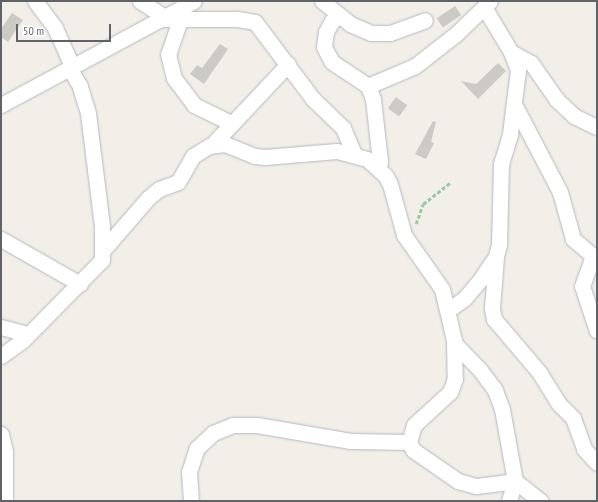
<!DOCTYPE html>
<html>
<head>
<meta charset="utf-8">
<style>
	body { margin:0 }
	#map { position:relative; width:598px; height:502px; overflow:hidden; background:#f1efe8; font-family:"PT Sans Narrow",sans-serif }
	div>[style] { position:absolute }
	.building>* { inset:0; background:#cccac5; transform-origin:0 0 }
	.path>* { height:2.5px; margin-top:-1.25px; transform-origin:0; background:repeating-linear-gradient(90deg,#9cc7a9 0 4px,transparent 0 6px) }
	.roads { filter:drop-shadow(0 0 1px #b5b8bc) drop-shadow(0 0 1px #b5b8bc) }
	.minor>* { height:15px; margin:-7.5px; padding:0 7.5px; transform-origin:7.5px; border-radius:7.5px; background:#fff }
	span { translate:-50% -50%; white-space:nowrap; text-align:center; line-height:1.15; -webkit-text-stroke:3px #fff; paint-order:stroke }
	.frame { position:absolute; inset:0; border:2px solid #5f6368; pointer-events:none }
	.scale { position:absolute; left:16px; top:24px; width:95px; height:18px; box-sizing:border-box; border:2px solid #5f6368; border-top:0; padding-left:5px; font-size:12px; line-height:14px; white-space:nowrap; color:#5f6368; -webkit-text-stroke:3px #fff; paint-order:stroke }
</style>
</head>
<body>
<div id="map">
	<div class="building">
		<div style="left:455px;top:6px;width:11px;height:22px;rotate:56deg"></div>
		<div style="clip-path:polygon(12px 13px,23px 20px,8px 42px,1px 37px,1px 29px)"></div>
		<div style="clip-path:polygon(220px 44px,228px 49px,204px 84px,190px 74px,197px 65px,202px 68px)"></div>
		<div style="clip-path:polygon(498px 63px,506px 71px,478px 99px,461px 81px,476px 84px)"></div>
		<div style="left:396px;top:97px;width:14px;height:14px;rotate:36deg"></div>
		<div style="clip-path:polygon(433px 121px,436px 122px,431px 142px,434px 143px,426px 159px,415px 154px)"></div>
	</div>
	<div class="path">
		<div style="left:416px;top:224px;width:21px;rotate:-71deg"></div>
		<div style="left:423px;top:204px;width:34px;rotate:-38deg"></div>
	</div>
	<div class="roads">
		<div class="minor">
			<div style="left:35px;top:1px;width:34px;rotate:53deg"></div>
			<div style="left:55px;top:28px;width:42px;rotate:65.9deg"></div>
			<div style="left:140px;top:1px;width:30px;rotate:33deg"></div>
			<div style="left:322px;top:1px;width:36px;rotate:39deg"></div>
			<div style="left:350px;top:24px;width:23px;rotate:23deg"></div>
			<div style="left:371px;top:33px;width:19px"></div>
			<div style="left:390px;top:33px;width:37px;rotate:-20deg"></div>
			<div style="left:339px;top:16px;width:9px;rotate:144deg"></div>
			<div style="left:332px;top:21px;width:13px;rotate:119deg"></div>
			<div style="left:326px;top:32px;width:15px;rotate:98deg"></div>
			<div style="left:324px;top:47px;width:17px;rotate:62deg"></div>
			<div style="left:332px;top:62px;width:43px;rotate:33.7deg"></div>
			<div style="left:368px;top:86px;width:14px;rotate:69deg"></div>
			<div style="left:373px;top:99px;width:62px;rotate:83.6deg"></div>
			<div style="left:380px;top:161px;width:7px;rotate:98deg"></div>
			<div style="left:160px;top:19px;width:77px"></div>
			<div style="left:237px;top:19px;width:18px;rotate:9deg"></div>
			<div style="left:255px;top:22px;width:96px;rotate:53deg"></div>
			<div style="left:313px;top:99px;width:42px;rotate:44deg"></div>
			<div style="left:343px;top:128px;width:28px;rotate:67deg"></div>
			<div style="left:180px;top:20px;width:36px;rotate:109deg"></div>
			<div style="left:168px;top:54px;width:25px;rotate:76deg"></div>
			<div style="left:174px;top:78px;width:34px;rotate:53deg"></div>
			<div style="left:194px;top:105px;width:41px;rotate:25.9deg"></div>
			<div style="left:511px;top:52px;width:23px;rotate:29deg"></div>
			<div style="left:531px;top:63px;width:45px;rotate:54.9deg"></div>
			<div style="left:557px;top:100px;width:23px;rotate:43deg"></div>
			<div style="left:574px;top:116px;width:25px;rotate:26deg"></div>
			<div style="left:368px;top:86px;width:51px;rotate:-23.1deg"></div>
			<div style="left:415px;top:66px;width:52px;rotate:-38deg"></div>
			<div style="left:456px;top:34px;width:47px;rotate:-44.1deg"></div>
			<div style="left:514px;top:104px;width:99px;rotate:62.4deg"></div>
			<div style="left:560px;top:192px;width:49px;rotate:74.5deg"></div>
			<div style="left:573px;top:239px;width:26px;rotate:40deg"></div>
			<div style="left:593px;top:256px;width:32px;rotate:110deg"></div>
			<div style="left:582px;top:286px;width:47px;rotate:71.6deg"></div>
			<div style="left:1px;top:105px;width:219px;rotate:-28.3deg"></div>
			<div style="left:212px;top:145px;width:111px;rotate:-46.8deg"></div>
			<div style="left:1px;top:239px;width:91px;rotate:29.7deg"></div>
			<div style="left:103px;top:250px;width:69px;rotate:-49.1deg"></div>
			<div style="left:148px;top:198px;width:14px;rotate:-39deg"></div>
			<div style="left:159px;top:189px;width:20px;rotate:-20deg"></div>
			<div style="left:178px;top:182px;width:30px;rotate:-60deg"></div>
			<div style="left:193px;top:156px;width:19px;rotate:-32deg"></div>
			<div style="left:209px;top:146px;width:16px;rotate:-7deg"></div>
			<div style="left:225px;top:144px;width:32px;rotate:22deg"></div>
			<div style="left:255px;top:156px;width:10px;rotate:6deg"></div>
			<div style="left:265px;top:157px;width:72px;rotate:-4.8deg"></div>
			<div style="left:337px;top:151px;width:31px;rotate:15deg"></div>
			<div style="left:367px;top:159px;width:24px;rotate:42deg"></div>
			<div style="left:385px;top:175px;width:10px;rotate:61deg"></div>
			<div style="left:390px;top:184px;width:53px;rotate:74.6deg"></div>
			<div style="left:404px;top:235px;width:66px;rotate:54.9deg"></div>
			<div style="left:442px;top:289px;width:52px;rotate:76.8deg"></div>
			<div style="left:454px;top:340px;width:39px;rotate:89deg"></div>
			<div style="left:455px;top:379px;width:14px;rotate:111deg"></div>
			<div style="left:450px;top:392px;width:49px;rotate:137.5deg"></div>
			<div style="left:414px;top:425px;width:18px;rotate:106deg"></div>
			<div style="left:409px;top:442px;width:9px;rotate:63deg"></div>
			<div style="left:413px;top:450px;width:55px;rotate:34.6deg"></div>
			<div style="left:458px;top:481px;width:19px;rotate:16deg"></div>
			<div style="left:476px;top:486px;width:39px;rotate:-7deg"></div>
			<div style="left:515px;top:481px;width:33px;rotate:38deg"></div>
			<div style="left:496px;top:257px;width:51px;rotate:94.5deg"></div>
			<div style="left:492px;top:308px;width:11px;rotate:80deg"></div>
			<div style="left:494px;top:319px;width:70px;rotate:49.7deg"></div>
			<div style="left:539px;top:372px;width:38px;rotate:58deg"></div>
			<div style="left:559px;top:404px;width:20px;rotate:45deg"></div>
			<div style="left:573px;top:418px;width:33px;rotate:70deg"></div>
			<div style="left:584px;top:449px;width:19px;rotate:47deg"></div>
			<div style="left:448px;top:310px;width:19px;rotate:-35deg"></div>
			<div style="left:464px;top:299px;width:25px;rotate:-50deg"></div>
			<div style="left:480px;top:280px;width:29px;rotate:-56deg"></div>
			<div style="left:496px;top:256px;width:11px;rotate:-75deg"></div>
			<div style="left:499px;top:245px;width:81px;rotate:-88.6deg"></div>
			<div style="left:501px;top:164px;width:31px;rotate:-73deg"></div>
			<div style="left:510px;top:134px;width:64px;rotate:-82.9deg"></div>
			<div style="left:518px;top:70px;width:19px;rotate:-111deg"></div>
			<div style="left:511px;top:52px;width:52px;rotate:-121deg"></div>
			<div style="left:1px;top:327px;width:28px;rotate:15deg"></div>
			<div style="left:455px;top:344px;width:36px;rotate:46deg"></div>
			<div style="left:480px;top:370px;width:25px;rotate:53deg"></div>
			<div style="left:495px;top:390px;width:20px;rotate:70deg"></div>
			<div style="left:502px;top:409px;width:73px;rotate:79.8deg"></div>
			<div style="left:515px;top:481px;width:21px;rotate:107deg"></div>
			<div style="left:1px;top:356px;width:27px;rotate:-36deg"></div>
			<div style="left:23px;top:340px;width:112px;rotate:-45.4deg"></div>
			<div style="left:102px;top:260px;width:34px;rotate:-90deg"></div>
			<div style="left:102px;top:226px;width:114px;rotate:-97.1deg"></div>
			<div style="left:88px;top:113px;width:28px;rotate:-107deg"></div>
			<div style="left:80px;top:86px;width:21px;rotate:-121deg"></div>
			<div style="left:1px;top:434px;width:18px;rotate:77deg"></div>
			<div style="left:5px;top:452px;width:49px;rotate:90deg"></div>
			<div style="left:191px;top:501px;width:29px;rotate:-94deg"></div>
			<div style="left:189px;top:472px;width:25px;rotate:-72deg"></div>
			<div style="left:197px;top:448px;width:22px;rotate:-43deg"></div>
			<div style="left:213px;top:433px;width:22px;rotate:-22deg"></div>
			<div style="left:233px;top:425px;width:24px"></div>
			<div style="left:257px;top:425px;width:95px;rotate:9.7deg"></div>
			<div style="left:351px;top:441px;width:58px;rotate:1deg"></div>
		</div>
	</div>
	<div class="frame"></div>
	<div class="scale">50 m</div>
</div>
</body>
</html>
